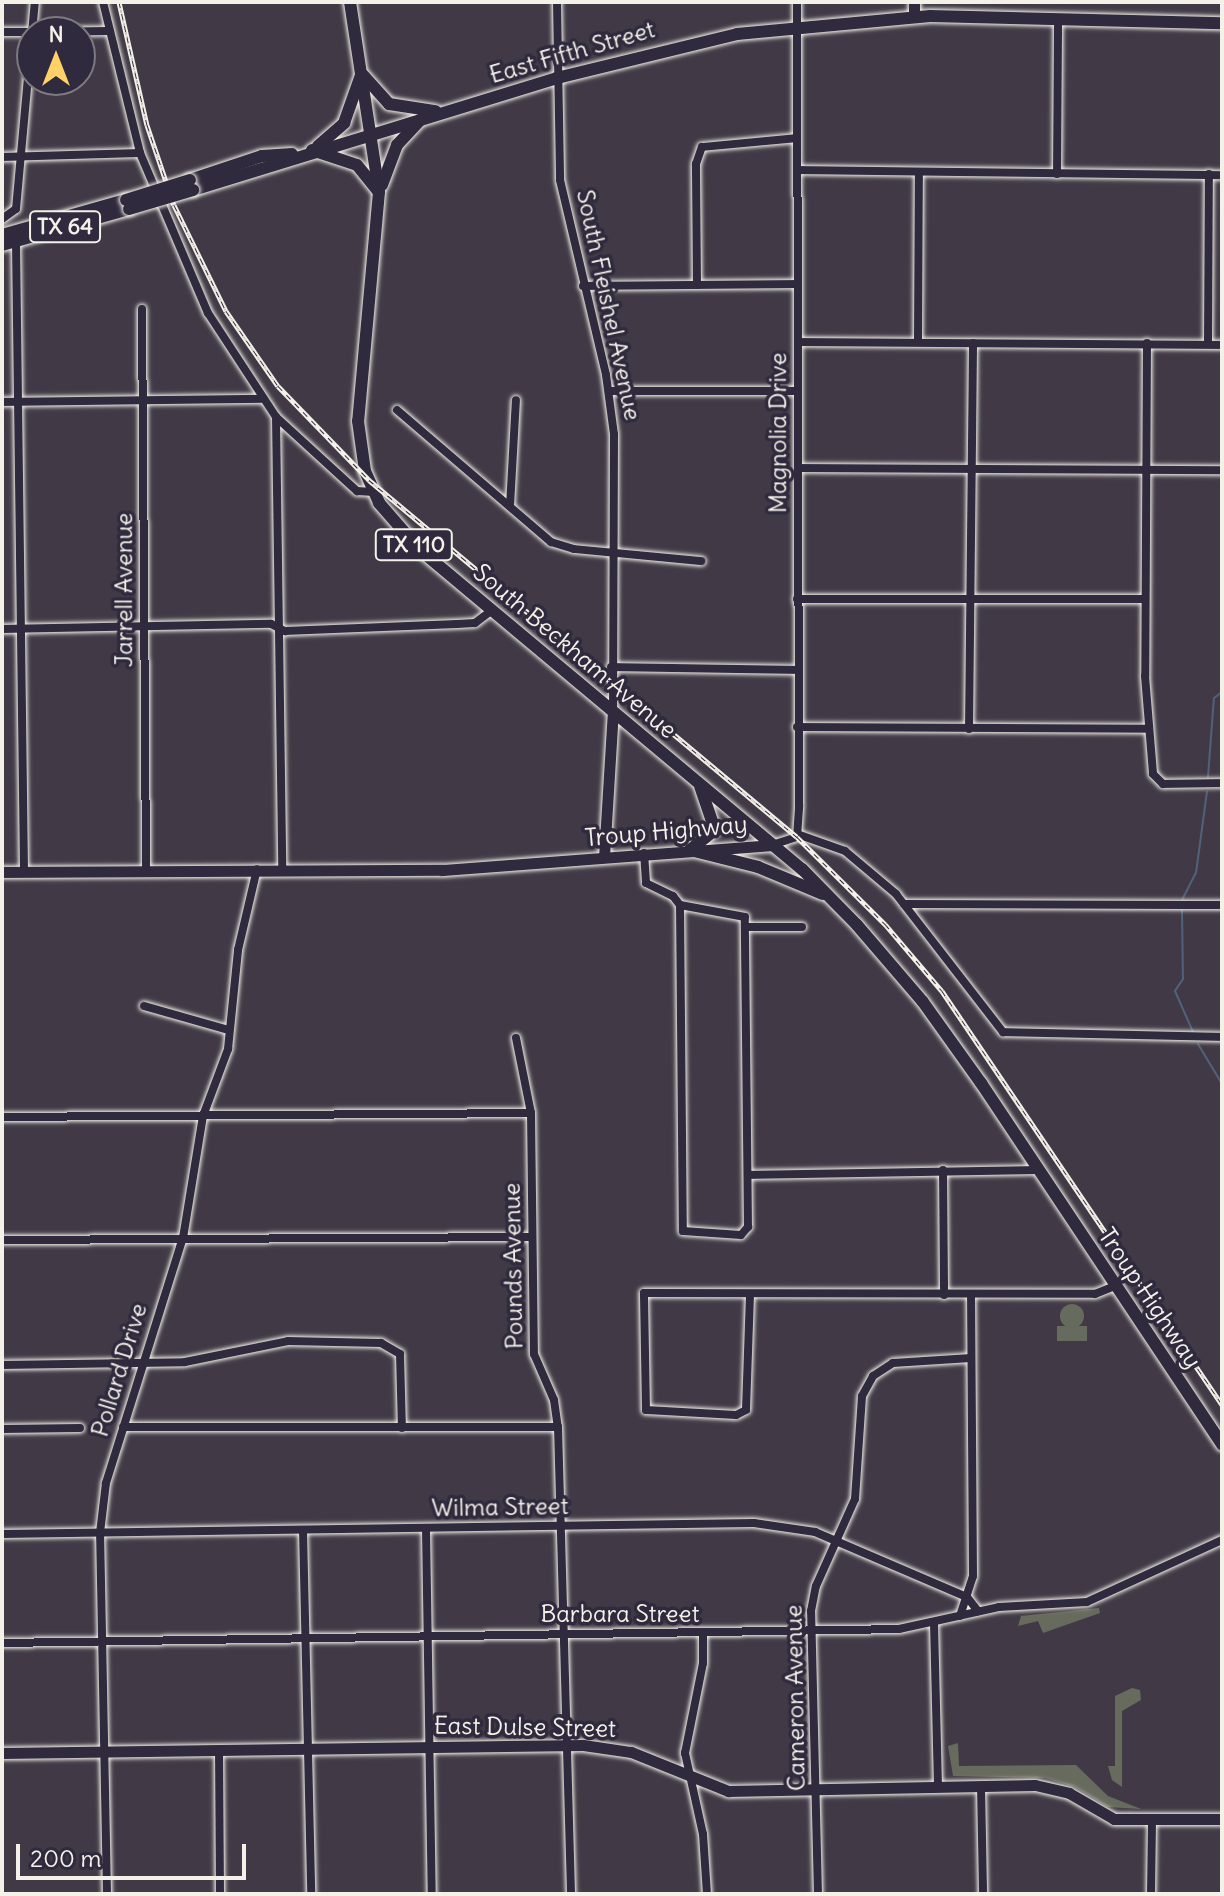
<!DOCTYPE html>
<html>
<head>
<meta charset="utf-8">
<style>
	body { margin:0 }
	#map { position:relative; width:1224px; height:1896px; overflow:hidden; background:#413a46; font-family:Delius,sans-serif }
	div>[style] { position:absolute }
	.green>* { inset:0; background:#676b5d; transform-origin:0 0 }
	.round { border-radius:50% }
	.stream>* { height:2px; margin:-1px; padding:0 1px; transform-origin:1px; border-radius:1px; background:#50627b }
	.roads { filter:drop-shadow(0 0 2px #f4f1e8) drop-shadow(0 0 2px #f4f1e8) }
	.street>* { height:8px; margin:-4px; padding:0 4px; transform-origin:4px; border-radius:4px; background:#2f2a3d }
	.secondary>* { height:11px; margin:-5.5px; padding:0 5.5px; transform-origin:5.5px; border-radius:5.5px; background:#2f2a3d }
	.primary>* { height:12px; margin:-6px; padding:0 6px; transform-origin:6px; border-radius:6px; background:#2f2a3d }
	.rail>* { height:5px; margin-top:-2.5px; transform-origin:0; background:repeating-linear-gradient(90deg,#2f2a3d 0 6px,#f4f1e8 0 12px); box-sizing:border-box; border-block:2px solid #f4f1e8 }
	.bridges { filter:drop-shadow(0 0 2px #f4f1e8) drop-shadow(0 0 2px #f4f1e8) }
	.primary-bridge>* { height:12px; margin:-6px; padding:0 6px; transform-origin:6px; border-radius:6px; background:#2f2a3d }
	span { translate:-50% -50%; white-space:nowrap; text-align:center; line-height:1.15; -webkit-text-stroke:7px #2f2a3d; paint-order:stroke }
	.shield-label span { padding:2px 6px; background:#2f2a3d; border:2px solid; border-radius:6px; -webkit-text-stroke-width:0 }
	.shield-label { font-size:22px; color:#f4f1e8; font-weight:700 }
	.street-label { font-size:24px; color:#f4f1e8 }
	.frame { position:absolute; inset:0; border:4px solid #f4f1e8; pointer-events:none }
	.north { position:absolute; left:16px; top:16px; width:80px; height:80px; box-sizing:border-box; background:#2f2a3d; border:2px solid #7e7a81; border-radius:50%; rotate:0deg; font-size:22px; font-weight:700; line-height:32px; text-align:center; color:#f4f1e8 }
	.north::after { content:''; display:block; margin:auto; width:28px; height:36px; background:#ffd166; clip-path:polygon(50% 0,100% 100%,50% 72%,0 100%) }
	.scale { position:absolute; left:16px; top:1844px; width:230px; height:36px; box-sizing:border-box; border:4px solid #f4f1e8; border-top:0; padding-left:10px; font-size:24px; line-height:28px; white-space:nowrap; color:#f4f1e8; -webkit-text-stroke:6px #2f2a3d; paint-order:stroke }
</style>
</head>
<body>
<div id="map">
	<div class="green">
		<div class="round" style="left:1060px;top:1304px;width:24px;height:24px"></div>
		<div style="left:1057px;top:1326px;width:30px;height:15px"></div>
		<div style="clip-path:polygon(1099px 1608px,1100px 1613px,1043px 1633px,1038px 1621px,1018px 1626px,1021px 1616px)"></div>
		<div style="clip-path:polygon(1132px 1688px,1140px 1690px,1141px 1700px,1122px 1711px,1122px 1787px,1112px 1780px,1108px 1766px,1115px 1766px,1115px 1696px)"></div>
		<div style="clip-path:polygon(958px 1743px,959px 1766px,1076px 1765px,1108px 1796px,1141px 1809px,1108px 1807px,1075px 1787px,1045px 1778px,953px 1776px,948px 1746px)"></div>
	</div>
	<div class="stream">
		<div style="left:1208px;top:777px;width:79px;rotate:-85.7deg"></div>
		<div style="left:1214px;top:698px;width:10px;rotate:-37deg"></div>
		<div style="left:1182px;top:900px;width:30px;rotate:-63deg"></div>
		<div style="left:1196px;top:873px;width:82px;rotate:-82.3deg"></div>
		<div style="left:1182px;top:910px;width:69px;rotate:89.2deg"></div>
		<div style="left:1183px;top:979px;width:14px;rotate:124deg"></div>
		<div style="left:1175px;top:991px;width:45px;rotate:66.3deg"></div>
		<div style="left:1198px;top:1044px;width:47px;rotate:59deg"></div>
	</div>
	<div class="roads">
		<div class="street">
			<div style="left:103px;top:2px;width:155px;rotate:76.2deg"></div>
			<div style="left:140px;top:153px;width:174px;rotate:67deg"></div>
			<div style="left:208px;top:313px;width:124px;rotate:56.8deg"></div>
			<div style="left:276px;top:417px;width:110px;rotate:42.4deg"></div>
			<div style="left:357px;top:491px;width:17px;rotate:3deg"></div>
			<div style="left:557px;top:2px;width:178px;rotate:89deg"></div>
			<div style="left:560px;top:180px;width:200px;rotate:76.7deg"></div>
			<div style="left:606px;top:375px;width:60px;rotate:82.3deg"></div>
			<div style="left:614px;top:434px;width:277px;rotate:90.2deg"></div>
			<div style="left:2px;top:32px;width:30px"></div>
			<div style="left:35px;top:32px;width:73px;rotate:-0.8deg"></div>
			<div style="left:2px;top:157px;width:138px;rotate:-1.7deg"></div>
			<div style="left:798px;top:170px;width:424px;rotate:0.7deg"></div>
			<div style="left:1057px;top:174px;width:155px;rotate:-89.6deg"></div>
			<div style="left:2px;top:219px;width:17px;rotate:-36deg"></div>
			<div style="left:16px;top:209px;width:208px;rotate:-84.8deg"></div>
			<div style="left:16px;top:242px;width:629px;rotate:89.27deg"></div>
			<div style="left:697px;top:285px;width:121px;rotate:-90.5deg"></div>
			<div style="left:696px;top:164px;width:18px;rotate:-71deg"></div>
			<div style="left:702px;top:147px;width:95px;rotate:-5.4deg"></div>
			<div style="left:583px;top:286px;width:215px;rotate:-0.5deg"></div>
			<div style="left:142px;top:309px;width:561px;rotate:89.59deg"></div>
			<div style="left:918px;top:341px;width:168px;rotate:-89.7deg"></div>
			<div style="left:799px;top:342px;width:423px;rotate:0.4deg"></div>
			<div style="left:1147px;top:343px;width:333px;rotate:90.3deg"></div>
			<div style="left:1145px;top:676px;width:98px;rotate:85.3deg"></div>
			<div style="left:1153px;top:774px;width:14px;rotate:45deg"></div>
			<div style="left:1163px;top:784px;width:59px;rotate:-1deg"></div>
			<div style="left:1208px;top:344px;width:170px;rotate:-89.7deg"></div>
			<div style="left:609px;top:391px;width:189px"></div>
			<div style="left:2px;top:402px;width:261px;rotate:-0.7deg"></div>
			<div style="left:397px;top:410px;width:203px;rotate:40.6deg"></div>
			<div style="left:551px;top:542px;width:24px;rotate:17deg"></div>
			<div style="left:574px;top:549px;width:128px;rotate:5.4deg"></div>
			<div style="left:276px;top:417px;width:452px;rotate:89.2deg"></div>
			<div style="left:798px;top:468px;width:424px;rotate:0.3deg"></div>
			<div style="left:510px;top:506px;width:106px;rotate:-86.8deg"></div>
			<div style="left:797px;top:599px;width:348px"></div>
			<div style="left:2px;top:629px;width:269px;rotate:-1.1deg"></div>
			<div style="left:271px;top:624px;width:16px;rotate:27deg"></div>
			<div style="left:285px;top:631px;width:172px;rotate:-2.3deg"></div>
			<div style="left:457px;top:624px;width:18px;rotate:-3deg"></div>
			<div style="left:475px;top:623px;width:21px;rotate:-37deg"></div>
			<div style="left:611px;top:667px;width:187px;rotate:0.9deg"></div>
			<div style="left:797px;top:727px;width:351px;rotate:0.3deg"></div>
			<div style="left:969px;top:729px;width:386px;rotate:-89.4deg"></div>
			<div style="left:797px;top:834px;width:51px;rotate:19.5deg"></div>
			<div style="left:845px;top:851px;width:67px;rotate:40.1deg"></div>
			<div style="left:896px;top:894px;width:175px;rotate:52.2deg"></div>
			<div style="left:1003px;top:1032px;width:219px;rotate:1.3deg"></div>
			<div style="left:772px;top:845px;width:26px;rotate:-18deg"></div>
			<div style="left:797px;top:837px;width:32px;rotate:-86deg"></div>
			<div style="left:799px;top:805px;width:803px;rotate:-90.14deg"></div>
			<div style="left:644px;top:853px;width:30px;rotate:86deg"></div>
			<div style="left:646px;top:883px;width:30px;rotate:26deg"></div>
			<div style="left:673px;top:896px;width:11px;rotate:52deg"></div>
			<div style="left:680px;top:905px;width:326px;rotate:89.5deg"></div>
			<div style="left:683px;top:1231px;width:58px;rotate:3.9deg"></div>
			<div style="left:741px;top:1235px;width:11px;rotate:-49deg"></div>
			<div style="left:748px;top:1227px;width:310px;rotate:-90.6deg"></div>
			<div style="left:745px;top:917px;width:66px;rotate:-169.5deg"></div>
			<div style="left:904px;top:904px;width:318px;rotate:0.2deg"></div>
			<div style="left:745px;top:927px;width:57px"></div>
			<div style="left:144px;top:1006px;width:88px;rotate:15.8deg"></div>
			<div style="left:516px;top:1038px;width:76px;rotate:78.7deg"></div>
			<div style="left:531px;top:1113px;width:241px;rotate:89.3deg"></div>
			<div style="left:534px;top:1354px;width:50px;rotate:66.5deg"></div>
			<div style="left:554px;top:1400px;width:27px;rotate:82deg"></div>
			<div style="left:558px;top:1427px;width:467px;rotate:88.4deg"></div>
			<div style="left:2px;top:1117px;width:529px;rotate:-0.43deg"></div>
			<div style="left:943px;top:1170px;width:125px;rotate:89.5deg"></div>
			<div style="left:748px;top:1175px;width:287px;rotate:-1deg"></div>
			<div style="left:2px;top:1240px;width:530px;rotate:-0.32deg"></div>
			<div style="left:750px;top:1295px;width:115px;rotate:92deg"></div>
			<div style="left:746px;top:1410px;width:11px;rotate:153deg"></div>
			<div style="left:736px;top:1415px;width:90px;rotate:-176.8deg"></div>
			<div style="left:646px;top:1410px;width:117px;rotate:-91deg"></div>
			<div style="left:644px;top:1293px;width:451px;rotate:0.1deg"></div>
			<div style="left:1095px;top:1294px;width:22px;rotate:-22deg"></div>
			<div style="left:2px;top:1365px;width:183px;rotate:-0.9deg"></div>
			<div style="left:185px;top:1362px;width:105px;rotate:-11.5deg"></div>
			<div style="left:288px;top:1341px;width:93px;rotate:1.2deg"></div>
			<div style="left:381px;top:1343px;width:22px;rotate:30deg"></div>
			<div style="left:400px;top:1354px;width:74px;rotate:88.5deg"></div>
			<div style="left:123px;top:1427px;width:435px"></div>
			<div style="left:2px;top:1429px;width:78px;rotate:-0.7deg"></div>
			<div style="left:426px;top:1529px;width:365px;rotate:89.1deg"></div>
			<div style="left:303px;top:1530px;width:364px;rotate:88.7deg"></div>
			<div style="left:2px;top:1534px;width:752px;rotate:-0.84deg"></div>
			<div style="left:754px;top:1523px;width:62px;rotate:8.4deg"></div>
			<div style="left:815px;top:1532px;width:165px;rotate:23.2deg"></div>
			<div style="left:967px;top:1597px;width:18px;rotate:52deg"></div>
			<div style="left:960px;top:1616px;width:42px;rotate:-72deg"></div>
			<div style="left:973px;top:1576px;width:282px;rotate:-90.4deg"></div>
			<div style="left:934px;top:1623px;width:164px;rotate:88.6deg"></div>
			<div style="left:703px;top:1635px;width:28px;rotate:90deg"></div>
			<div style="left:703px;top:1663px;width:92px;rotate:101.3deg"></div>
			<div style="left:685px;top:1753px;width:83px;rotate:77.5deg"></div>
			<div style="left:703px;top:1834px;width:60px;rotate:86.2deg"></div>
			<div style="left:2px;top:1643px;width:897px;rotate:-0.89deg"></div>
			<div style="left:899px;top:1629px;width:102px;rotate:-12.4deg"></div>
			<div style="left:999px;top:1607px;width:88px;rotate:-3.3deg"></div>
			<div style="left:1087px;top:1602px;width:149px;rotate:-24.7deg"></div>
			<div style="left:219px;top:1750px;width:144px;rotate:89.6deg"></div>
			<div style="left:981px;top:1786px;width:108px;rotate:88.9deg"></div>
			<div style="left:107px;top:1894px;width:361px;rotate:-91.1deg"></div>
			<div style="left:100px;top:1533px;width:50px;rotate:-83.2deg"></div>
			<div style="left:106px;top:1483px;width:257px;rotate:-72.6deg"></div>
			<div style="left:183px;top:1238px;width:124px;rotate:-80.7deg"></div>
			<div style="left:203px;top:1116px;width:72px;rotate:-69.5deg"></div>
			<div style="left:228px;top:1049px;width:100px;rotate:-84.2deg"></div>
			<div style="left:238px;top:950px;width:83px;rotate:-76.8deg"></div>
			<div style="left:818px;top:1894px;width:283px;rotate:-91.4deg"></div>
			<div style="left:811px;top:1611px;width:25px;rotate:-79deg"></div>
			<div style="left:816px;top:1586px;width:95px;rotate:-65.9deg"></div>
			<div style="left:855px;top:1499px;width:103px;rotate:-86.1deg"></div>
			<div style="left:862px;top:1396px;width:23px;rotate:-61deg"></div>
			<div style="left:873px;top:1376px;width:24px;rotate:-33deg"></div>
			<div style="left:893px;top:1363px;width:78px;rotate:-3.7deg"></div>
			<div style="left:1151px;top:1894px;width:73px;rotate:-89.2deg"></div>
		</div>
		<div class="secondary">
			<div style="left:914px;top:2px;width:14px;rotate:90deg"></div>
			<div style="left:604px;top:857px;width:146px;rotate:-86.5deg"></div>
			<div style="left:2px;top:872px;width:440px;rotate:-0.3deg"></div>
			<div style="left:442px;top:870px;width:330px;rotate:-4.3deg"></div>
			<div style="left:2px;top:1753px;width:581px;rotate:-0.79deg"></div>
			<div style="left:583px;top:1745px;width:49px;rotate:8.3deg"></div>
			<div style="left:631px;top:1752px;width:105px;rotate:21.9deg"></div>
			<div style="left:728px;top:1791px;width:307px;rotate:-1.1deg"></div>
			<div style="left:1035px;top:1785px;width:35px;rotate:13deg"></div>
			<div style="left:1069px;top:1793px;width:52px;rotate:30deg"></div>
			<div style="left:1114px;top:1819px;width:108px"></div>
		</div>
		<div class="primary">
			<div style="left:350px;top:2px;width:192px;rotate:81.3deg"></div>
			<div style="left:379px;top:192px;width:230px;rotate:95.2deg"></div>
			<div style="left:358px;top:421px;width:50px;rotate:82deg"></div>
			<div style="left:365px;top:471px;width:35px;rotate:66deg"></div>
			<div style="left:379px;top:503px;width:62px;rotate:48.9deg"></div>
			<div style="left:420px;top:550px;width:498px;rotate:39.9deg"></div>
			<div style="left:802px;top:869px;width:78px;rotate:45.5deg"></div>
			<div style="left:857px;top:925px;width:101px;rotate:49.4deg"></div>
			<div style="left:923px;top:1002px;width:100px;rotate:54.4deg"></div>
			<div style="left:981px;top:1083px;width:435px;rotate:56.3deg"></div>
			<div style="left:363px;top:75px;width:39px;rotate:48deg"></div>
			<div style="left:389px;top:104px;width:47px;rotate:8.7deg"></div>
			<div style="left:318px;top:146px;width:35px;rotate:-41deg"></div>
			<div style="left:344px;top:123px;width:51px;rotate:-70.5deg"></div>
			<div style="left:312px;top:150px;width:47px;rotate:18.4deg"></div>
			<div style="left:357px;top:165px;width:33px;rotate:51deg"></div>
			<div style="left:190px;top:180px;width:76px;rotate:-18.4deg"></div>
			<div style="left:262px;top:156px;width:30px;rotate:-4deg"></div>
			<div style="left:382px;top:185px;width:43px;rotate:-69.4deg"></div>
			<div style="left:397px;top:145px;width:35px;rotate:-47deg"></div>
			<div style="left:193px;top:190px;width:381px;rotate:-17.1deg"></div>
			<div style="left:557px;top:78px;width:185px;rotate:-13.7deg"></div>
			<div style="left:737px;top:34px;width:194px;rotate:-5.3deg"></div>
			<div style="left:930px;top:16px;width:292px;rotate:1.4deg"></div>
			<div style="left:2px;top:235px;width:129px;rotate:-15.8deg"></div>
			<div style="left:2px;top:245px;width:132px;rotate:-15.8deg"></div>
			<div style="left:690px;top:850px;width:70px;rotate:14deg"></div>
			<div style="left:758px;top:867px;width:70px;rotate:22.6deg"></div>
			<div style="left:690px;top:850px;width:32px;rotate:-39deg"></div>
			<div style="left:715px;top:830px;width:46px;rotate:-108.8deg"></div>
		</div>
	</div>
	<div class="rail">
		<div style="left:119px;top:2px;width:126px;rotate:77.2deg"></div>
		<div style="left:147px;top:125px;width:84px;rotate:71.4deg"></div>
		<div style="left:174px;top:205px;width:118px;rotate:63.9deg"></div>
		<div style="left:226px;top:311px;width:91px;rotate:55.3deg"></div>
		<div style="left:278px;top:386px;width:131px;rotate:45.9deg"></div>
		<div style="left:369px;top:480px;width:557px;rotate:39.83deg"></div>
		<div style="left:797px;top:837px;width:124px;rotate:44.7deg"></div>
		<div style="left:885px;top:924px;width:88px;rotate:49.6deg"></div>
		<div style="left:942px;top:991px;width:500px;rotate:55.9deg"></div>
	</div>
	<div class="bridges">
		<div class="primary-bridge">
			<div style="left:126px;top:200px;width:67px;rotate:-17.4deg"></div>
			<div style="left:129px;top:209px;width:67px;rotate:-16.5deg"></div>
		</div>
	</div>
	<div class="shield-label">
		<span style="left:65px;top:227px">TX 64</span>
		<span style="left:414px;top:545px">TX 110</span>
	</div>
	<div class="street-label">
		<span style="left:572px;top:52px;rotate:-16deg">East Fifth Street</span>
		<span style="left:609px;top:305px;rotate:78deg">South Fleishel Avenue</span>
		<span style="left:778px;top:433px;rotate:-90deg">Magnolia Drive</span>
		<span style="left:124px;top:590px;rotate:-90deg">Jarrell Avenue</span>
		<span style="left:575px;top:651px;rotate:40deg">South Beckham Avenue</span>
		<span style="left:666px;top:831px;rotate:-5deg">Troup Highway</span>
		<span style="left:513px;top:1266px;rotate:-91deg">Pounds Avenue</span>
		<span style="left:1150px;top:1298px;rotate:56deg">Troup Highway</span>
		<span style="left:119px;top:1370px;rotate:-73deg">Pollard Drive</span>
		<span style="left:500px;top:1507px;rotate:-1deg">Wilma Street</span>
		<span style="left:620px;top:1614px">Barbara Street</span>
		<span style="left:795px;top:1698px;rotate:-91deg">Cameron Avenue</span>
		<span style="left:525px;top:1727px;rotate:1deg">East Dulse Street</span>
	</div>
	<div class="frame"></div>
	<div class="north">N</div>
	<div class="scale">200 m</div>
</div>
</body>
</html>
